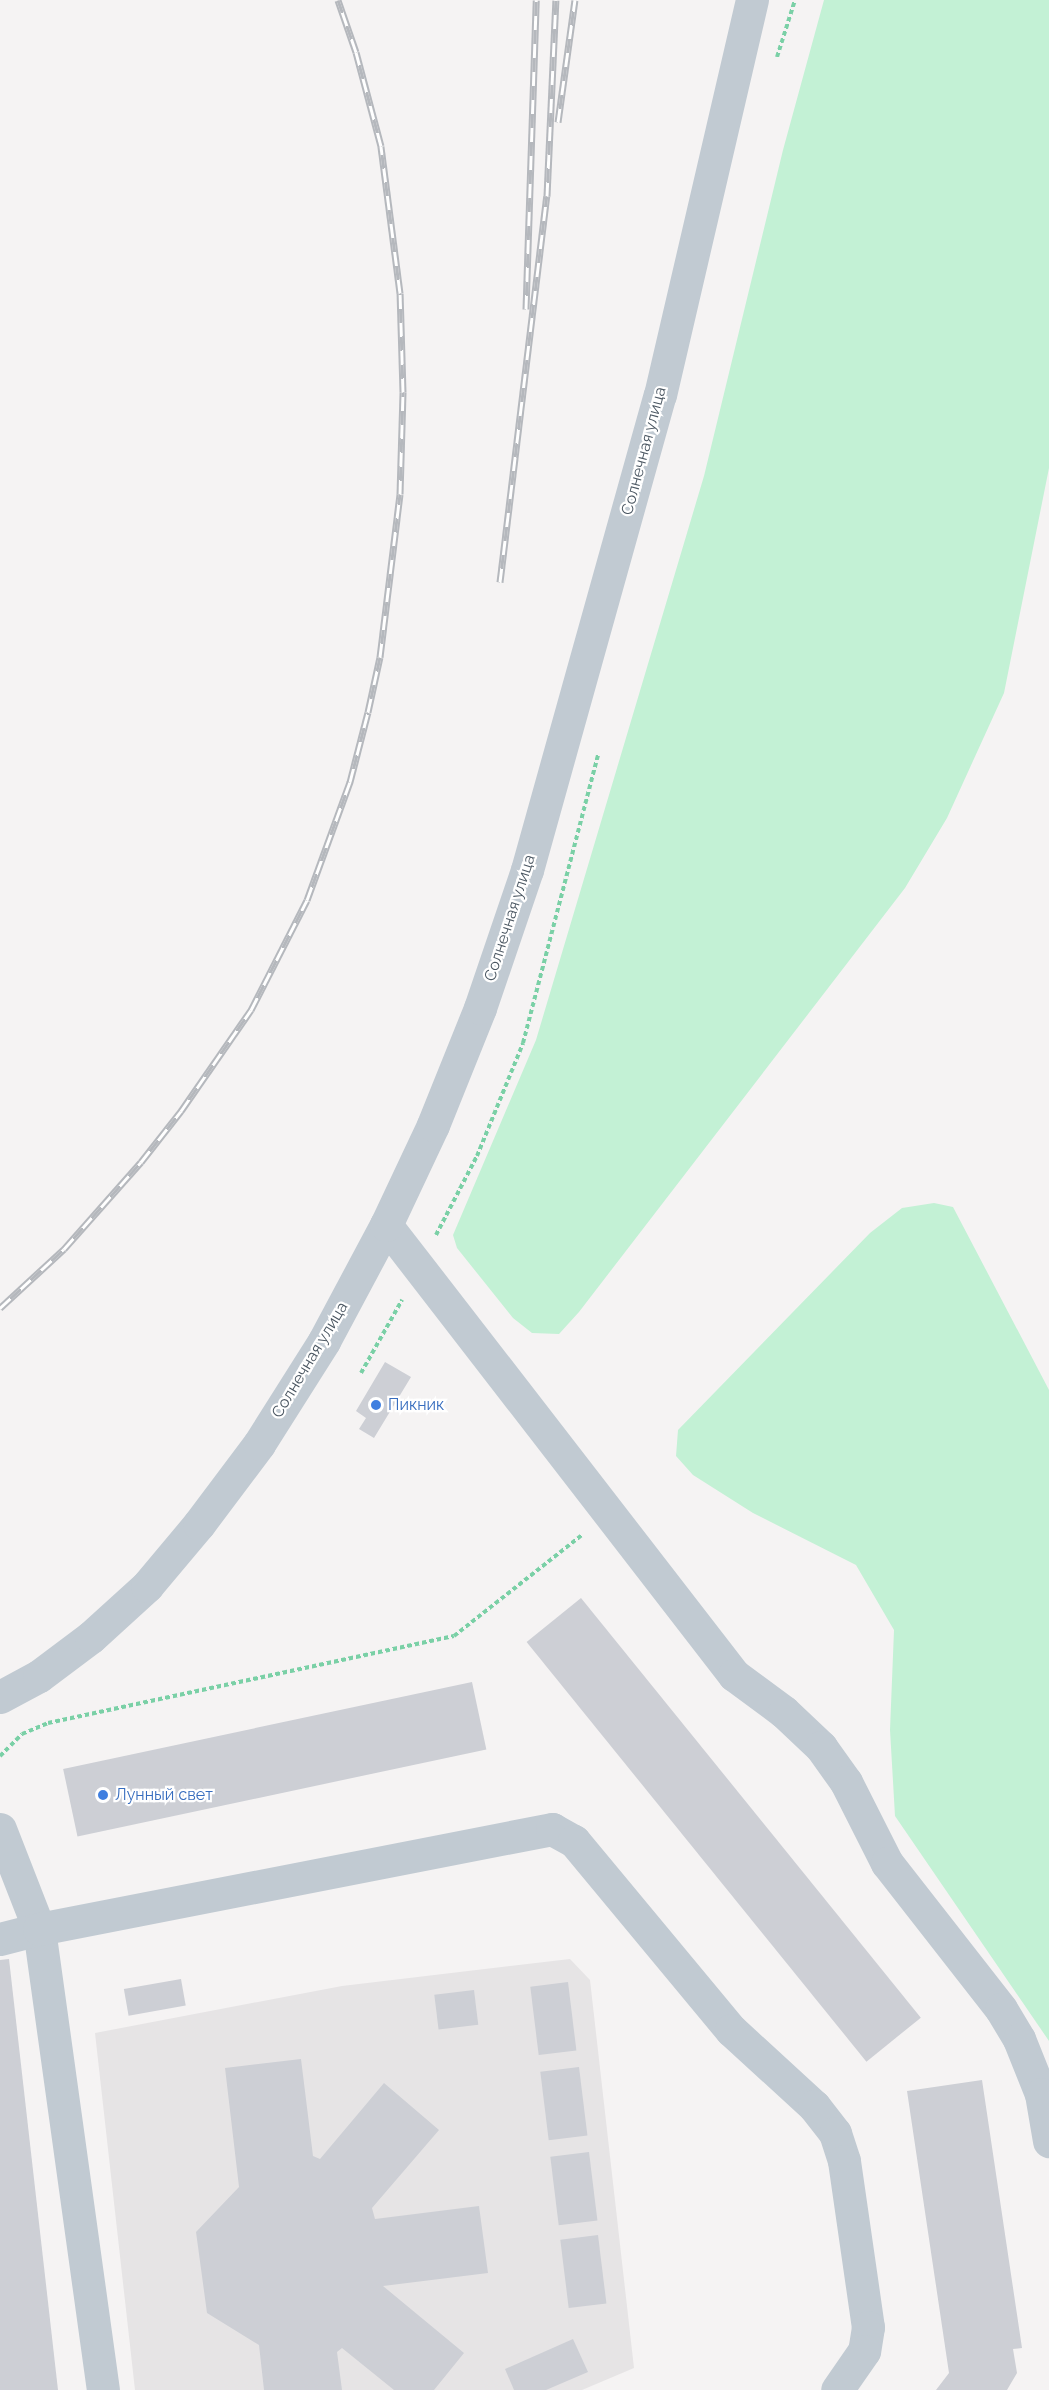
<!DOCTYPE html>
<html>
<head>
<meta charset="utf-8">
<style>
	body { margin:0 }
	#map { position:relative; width:1049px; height:2390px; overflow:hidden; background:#f5f3f3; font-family:Raleway,sans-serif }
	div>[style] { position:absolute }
	.education>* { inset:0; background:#e6e4e5 }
	.green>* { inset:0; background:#c3f1d5 }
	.building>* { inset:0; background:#cdcfd5; transform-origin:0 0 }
	.path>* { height:4px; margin-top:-2px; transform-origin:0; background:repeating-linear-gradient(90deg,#7ad0a6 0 4.5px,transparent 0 7.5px) }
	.minor>* { height:33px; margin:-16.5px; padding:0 16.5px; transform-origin:16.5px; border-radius:16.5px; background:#c1cad2 }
	.rail>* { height:7px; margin-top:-3.5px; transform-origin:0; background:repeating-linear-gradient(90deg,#fff 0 14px,#b5b8bd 0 28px); box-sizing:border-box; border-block:2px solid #b5b8bd }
	.dots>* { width:16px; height:16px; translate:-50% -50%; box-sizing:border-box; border:3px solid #fff; border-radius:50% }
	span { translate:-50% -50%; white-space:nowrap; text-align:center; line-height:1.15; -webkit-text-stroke:4.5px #fff; paint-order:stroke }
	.street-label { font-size:16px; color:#4a5661 }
	.shop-label { font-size:16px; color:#366cbe }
	.left { translate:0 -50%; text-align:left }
</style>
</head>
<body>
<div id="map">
	<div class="education">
		<div style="clip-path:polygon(570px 1959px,590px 1980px,634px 2368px,582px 2390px,135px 2390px,95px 2033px,342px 1986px)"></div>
	</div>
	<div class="green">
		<div style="clip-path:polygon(824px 0,1049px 0,1049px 468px,1004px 693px,947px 818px,905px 888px,579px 1312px,559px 1334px,532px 1333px,513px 1318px,457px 1248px,453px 1235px,536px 1040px,704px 476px,783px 150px)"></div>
		<div style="clip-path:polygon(934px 1203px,953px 1207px,1049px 1390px,1049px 2041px,895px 1816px,890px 1730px,894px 1630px,856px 1565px,753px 1513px,693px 1475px,676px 1456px,678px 1430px,870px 1233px,902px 1208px)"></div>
	</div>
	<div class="building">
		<div style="clip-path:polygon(385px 1362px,411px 1377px,374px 1438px,359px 1429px,366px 1418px,356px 1411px)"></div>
		<div style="left:581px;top:1598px;width:540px;height:70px;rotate:51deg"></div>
		<div style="left:472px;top:1682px;width:69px;height:418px;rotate:78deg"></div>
		<div style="clip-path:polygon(9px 1959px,58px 2390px,0 2390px,0 1960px)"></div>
		<div style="left:181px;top:1979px;width:27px;height:58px;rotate:80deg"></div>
		<div style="left:568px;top:1982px;width:69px;height:38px;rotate:83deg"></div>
		<div style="left:474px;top:1990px;width:35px;height:40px;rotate:83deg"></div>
		<div style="clip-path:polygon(301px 2059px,313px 2156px,320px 2159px,384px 2083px,439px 2130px,372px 2208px,375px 2219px,479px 2206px,488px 2273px,383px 2286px,464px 2353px,434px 2390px,394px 2390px,342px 2348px,337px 2352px,342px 2390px,264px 2390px,259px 2345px,207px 2313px,196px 2232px,239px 2187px,225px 2068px)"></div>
		<div style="left:579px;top:2067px;width:69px;height:39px;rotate:83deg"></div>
		<div style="clip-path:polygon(982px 2080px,1022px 2348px,1013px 2349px,1017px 2373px,1007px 2390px,936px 2390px,949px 2373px,907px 2091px)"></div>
		<div style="left:589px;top:2152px;width:69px;height:39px;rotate:83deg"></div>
		<div style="left:598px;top:2235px;width:69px;height:38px;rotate:83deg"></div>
		<div style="clip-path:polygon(573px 2339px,588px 2372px,546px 2390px,514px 2390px,505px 2369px)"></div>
	</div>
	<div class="path">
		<div style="left:777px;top:57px;width:60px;rotate:-72.5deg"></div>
		<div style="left:436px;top:1235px;width:89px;rotate:-62.6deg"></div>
		<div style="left:477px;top:1156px;width:122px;rotate:-67.8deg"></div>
		<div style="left:523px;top:1043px;width:298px;rotate:-75.4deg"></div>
		<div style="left:361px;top:1373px;width:84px;rotate:-60.7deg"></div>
		<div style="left:0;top:1756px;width:31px;rotate:-45deg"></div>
		<div style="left:22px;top:1734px;width:28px;rotate:-23deg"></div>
		<div style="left:48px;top:1723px;width:415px;rotate:-12.1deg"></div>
		<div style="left:454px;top:1636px;width:163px;rotate:-38.3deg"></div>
	</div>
	<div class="minor">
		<div style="left:386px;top:1225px;width:569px;rotate:52.28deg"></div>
		<div style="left:734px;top:1675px;width:62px;rotate:36.5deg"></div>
		<div style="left:784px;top:1712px;width:51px;rotate:43.4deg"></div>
		<div style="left:821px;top:1747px;width:43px;rotate:54.5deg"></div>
		<div style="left:846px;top:1782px;width:91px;rotate:63.2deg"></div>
		<div style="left:887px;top:1863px;width:185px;rotate:52deg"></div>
		<div style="left:1001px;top:2009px;width:35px;rotate:59deg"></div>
		<div style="left:1019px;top:2039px;width:59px;rotate:68.2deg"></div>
		<div style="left:1041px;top:2094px;width:48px;rotate:80.3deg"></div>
		<div style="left:0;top:1697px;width:44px;rotate:-28.3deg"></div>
		<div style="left:39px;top:1676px;width:65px;rotate:-36.9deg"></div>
		<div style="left:91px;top:1637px;width:76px;rotate:-42.3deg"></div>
		<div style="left:147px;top:1586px;width:81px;rotate:-50deg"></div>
		<div style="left:199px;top:1524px;width:100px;rotate:-53.1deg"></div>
		<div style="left:259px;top:1444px;width:122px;rotate:-57.7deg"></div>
		<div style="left:324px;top:1341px;width:132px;rotate:-61.9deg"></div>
		<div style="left:386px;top:1225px;width:110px;rotate:-64.8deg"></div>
		<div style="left:433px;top:1125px;width:126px;rotate:-68.1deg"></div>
		<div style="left:480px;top:1008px;width:146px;rotate:-71.2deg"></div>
		<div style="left:527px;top:870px;width:493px;rotate:-74.4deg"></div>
		<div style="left:660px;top:395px;width:406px;rotate:-76.9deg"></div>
		<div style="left:0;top:1829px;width:107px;rotate:68.7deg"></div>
		<div style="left:39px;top:1929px;width:465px;rotate:82.1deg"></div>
		<div style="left:0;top:1939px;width:40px;rotate:-14.4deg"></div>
		<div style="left:39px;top:1929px;width:523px;rotate:-11.03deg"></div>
		<div style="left:552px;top:1829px;width:25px;rotate:29deg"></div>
		<div style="left:574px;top:1841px;width:246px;rotate:50.3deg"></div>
		<div style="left:731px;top:2030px;width:113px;rotate:42.5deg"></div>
		<div style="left:814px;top:2106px;width:34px;rotate:52deg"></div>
		<div style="left:835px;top:2133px;width:29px;rotate:72deg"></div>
		<div style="left:844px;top:2161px;width:168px;rotate:81.8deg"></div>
		<div style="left:868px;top:2327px;width:24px;rotate:99deg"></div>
		<div style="left:864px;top:2351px;width:47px;rotate:124.7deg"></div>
	</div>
	<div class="rail">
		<div style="left:558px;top:122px;width:123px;rotate:-82.1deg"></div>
		<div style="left:526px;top:309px;width:309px;rotate:-88.1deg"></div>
		<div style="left:500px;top:582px;width:389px;rotate:-83.1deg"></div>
		<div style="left:547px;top:196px;width:196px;rotate:-87.4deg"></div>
		<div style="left:0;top:1308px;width:87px;rotate:-42.7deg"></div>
		<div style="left:64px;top:1249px;width:116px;rotate:-48.5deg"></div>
		<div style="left:141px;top:1162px;width:65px;rotate:-51.9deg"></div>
		<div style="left:181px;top:1111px;width:123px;rotate:-55.3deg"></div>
		<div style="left:251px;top:1010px;width:123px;rotate:-63deg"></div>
		<div style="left:307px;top:900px;width:126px;rotate:-70deg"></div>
		<div style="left:350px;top:782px;width:72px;rotate:-75.6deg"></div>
		<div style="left:368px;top:712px;width:56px;rotate:-77.7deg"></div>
		<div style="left:380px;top:657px;width:164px;rotate:-83deg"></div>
		<div style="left:400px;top:494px;width:102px;rotate:-88.3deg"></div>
		<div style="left:403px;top:392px;width:99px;rotate:-91.7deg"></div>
		<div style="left:400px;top:293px;width:148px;rotate:-97.4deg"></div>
		<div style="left:381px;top:146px;width:97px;rotate:-104.9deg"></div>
		<div style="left:356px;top:52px;width:55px;rotate:-109.1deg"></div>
	</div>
	<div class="dots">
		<div style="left:376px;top:1405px;background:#3f7fe0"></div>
		<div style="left:103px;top:1795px;background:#3f7fe0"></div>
	</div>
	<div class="street-label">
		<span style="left:644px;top:451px;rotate:-75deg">Солнечная улица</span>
		<span style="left:510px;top:918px;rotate:-72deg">Солнечная улица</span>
		<span style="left:310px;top:1360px;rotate:-59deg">Солнечная улица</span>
	</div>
	<div class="shop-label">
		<span class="left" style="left:388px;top:1405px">Пикник</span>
		<span class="left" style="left:115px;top:1795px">Лунный свет</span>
	</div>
</div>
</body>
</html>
